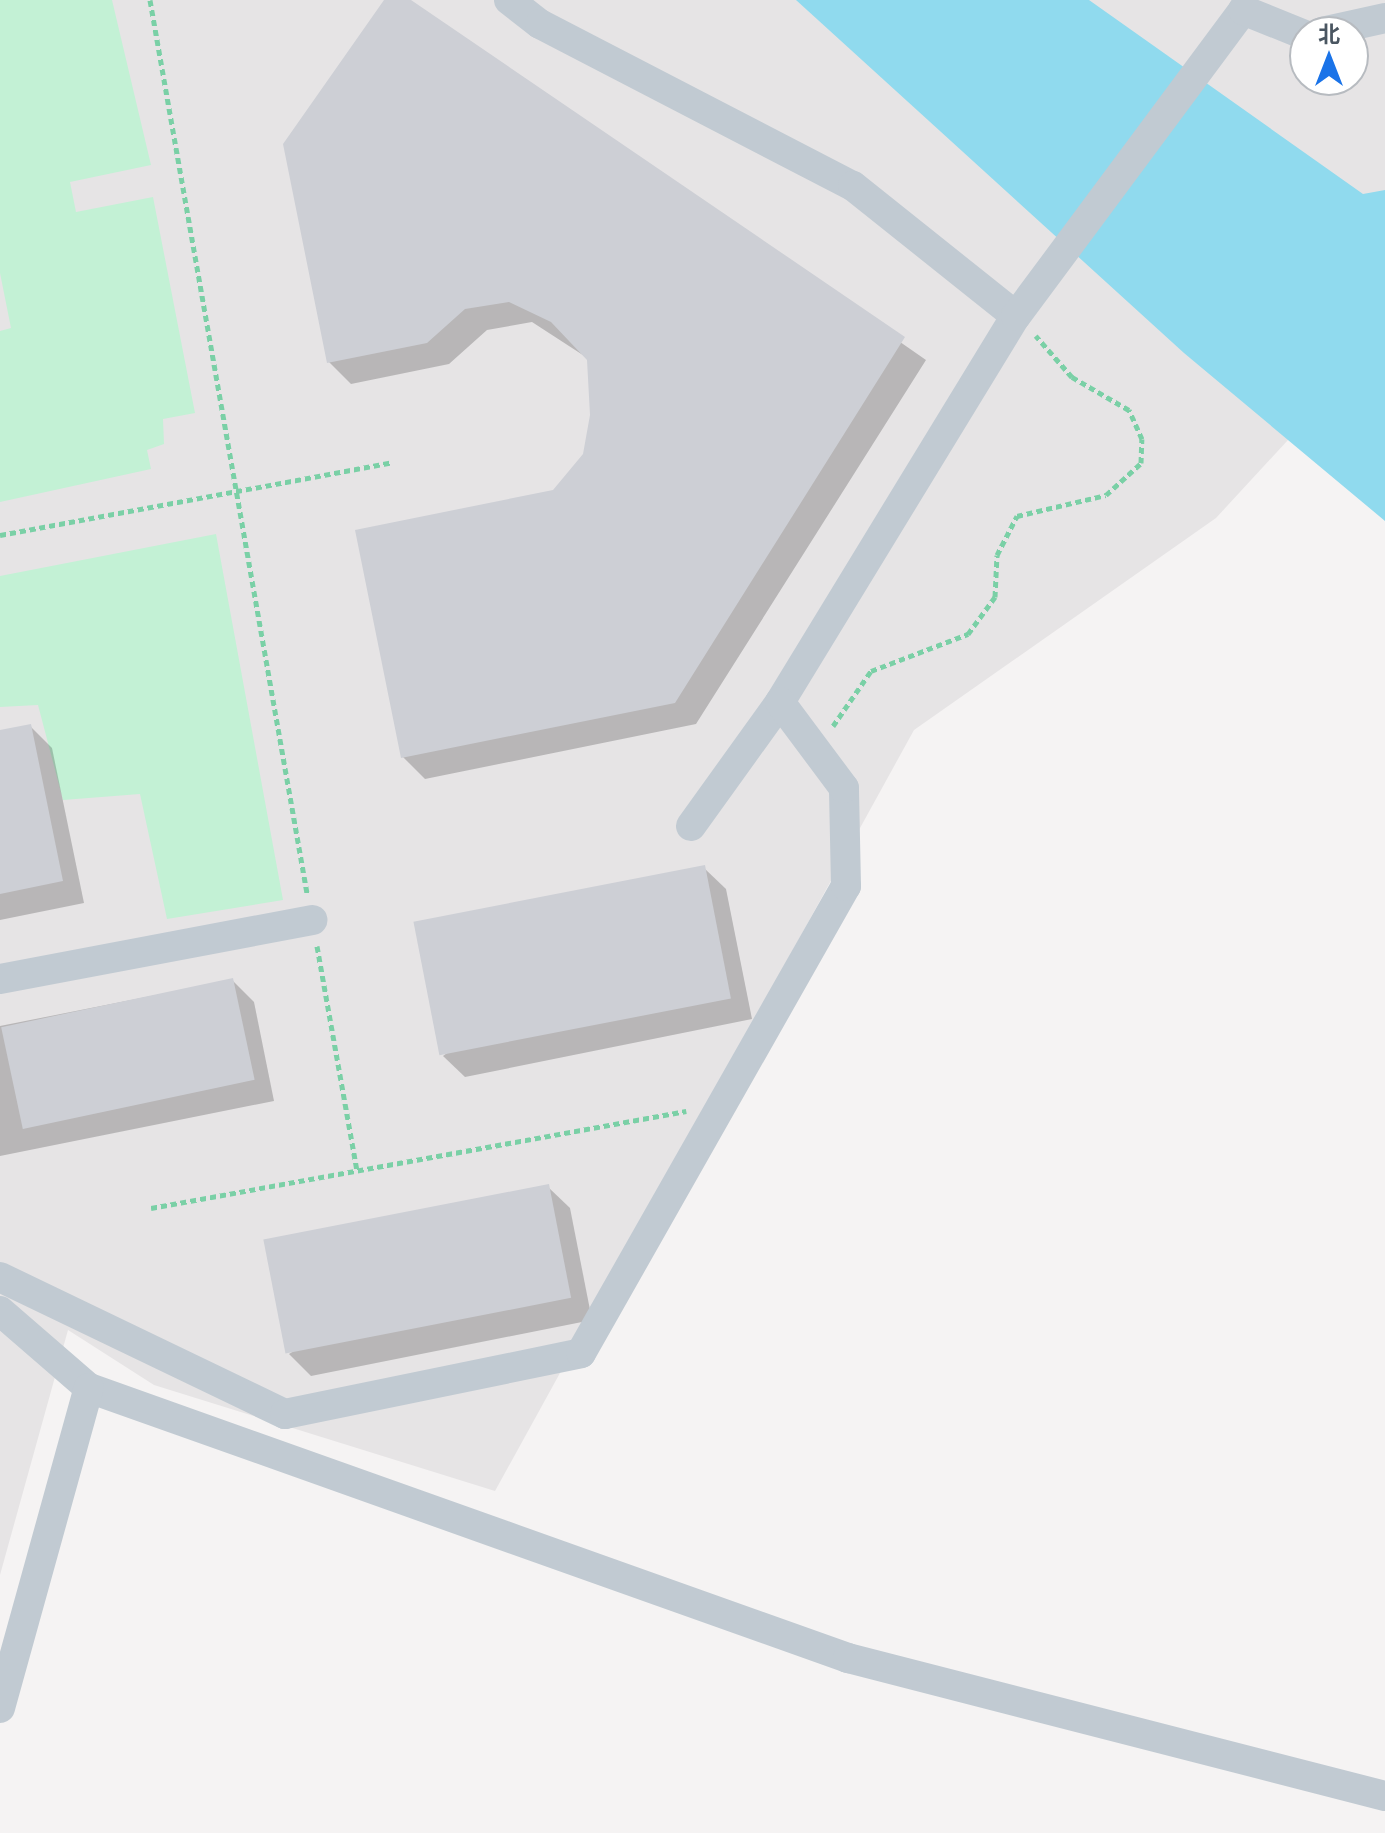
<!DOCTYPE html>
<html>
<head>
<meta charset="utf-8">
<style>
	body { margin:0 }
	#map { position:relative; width:1385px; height:1833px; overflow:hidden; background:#f5f3f3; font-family:Jost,"Noto Sans SC",sans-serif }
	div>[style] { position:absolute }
	.education>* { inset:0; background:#e6e4e5 }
	.green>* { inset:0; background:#c3f1d5 }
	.water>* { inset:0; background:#90daee }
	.shadow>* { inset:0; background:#0003 }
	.building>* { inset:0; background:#cdcfd5; transform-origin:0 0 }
	.path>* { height:5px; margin-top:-2.5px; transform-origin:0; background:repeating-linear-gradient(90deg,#7ad0a6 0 6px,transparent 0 10px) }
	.minor>* { height:30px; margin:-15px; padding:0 15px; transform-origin:15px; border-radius:15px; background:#c1cad2 }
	span { translate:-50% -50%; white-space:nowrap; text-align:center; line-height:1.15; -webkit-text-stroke:8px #fff; paint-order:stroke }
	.north { position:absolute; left:1289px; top:16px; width:80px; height:80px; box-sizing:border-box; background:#fff; border:2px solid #b7bbc0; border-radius:50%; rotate:0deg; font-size:22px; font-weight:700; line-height:32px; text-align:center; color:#4a5661 }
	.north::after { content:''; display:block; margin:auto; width:28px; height:36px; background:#1a73e8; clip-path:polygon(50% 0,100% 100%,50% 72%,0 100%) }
</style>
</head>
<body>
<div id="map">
	<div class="education">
		<div style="clip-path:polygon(evenodd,0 0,1385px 0,1385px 335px,1216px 518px,914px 730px,495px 1491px,154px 1385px,68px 1330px,0 1575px,0 0,1305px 32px,1353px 32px,1353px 80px,1305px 80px,1305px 32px)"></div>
	</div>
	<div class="green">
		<div style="clip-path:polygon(0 0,112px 0,151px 165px,70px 182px,76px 212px,153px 197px,195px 413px,163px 419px,164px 444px,147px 450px,151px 469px,0 502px,0 331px,11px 328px,0 273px)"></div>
		<div style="clip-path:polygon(216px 534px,283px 900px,167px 919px,140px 794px,63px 800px,38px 705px,0 707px,0 576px)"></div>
	</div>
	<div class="water">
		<div style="clip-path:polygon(796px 0,1089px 0,1363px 194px,1385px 190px,1385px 521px,1184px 353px)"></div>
	</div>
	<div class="shadow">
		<div style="clip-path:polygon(386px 0,408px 0,926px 360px,696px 724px,425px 779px,403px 757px,554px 492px,585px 455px,592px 415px,589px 359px,532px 322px,487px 330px,449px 364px,351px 384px,329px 362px)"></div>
		<div style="clip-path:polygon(30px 726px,52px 748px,84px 903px,0 920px,0 732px)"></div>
		<div style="clip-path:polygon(704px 868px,726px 889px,752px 1019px,465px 1077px,443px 1056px)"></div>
		<div style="clip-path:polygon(232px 980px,254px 1002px,274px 1101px,0 1156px,0 1026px)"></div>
		<div style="clip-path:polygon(548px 1187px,570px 1208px,592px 1320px,311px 1376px,289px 1354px)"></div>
	</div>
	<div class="building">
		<div style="clip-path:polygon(384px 0,411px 0,905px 337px,675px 703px,401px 758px,355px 530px,553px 490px,583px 454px,590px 415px,587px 360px,551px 322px,509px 302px,465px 309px,427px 343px,327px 363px,283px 144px)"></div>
		<div style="clip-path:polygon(31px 724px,63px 881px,0 894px,0 730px)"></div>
		<div style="left:705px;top:865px;width:136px;height:297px;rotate:79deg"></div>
		<div style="left:233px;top:978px;width:104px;height:237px;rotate:78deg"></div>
		<div style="left:549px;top:1184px;width:116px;height:291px;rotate:79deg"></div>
	</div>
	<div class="path">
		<div style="left:150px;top:0;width:907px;rotate:80.03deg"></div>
		<div style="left:0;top:535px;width:399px;rotate:-10.5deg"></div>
		<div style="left:833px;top:726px;width:67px;rotate:-55.4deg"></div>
		<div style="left:871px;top:671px;width:104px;rotate:-20.9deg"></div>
		<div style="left:968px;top:634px;width:46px;rotate:-53.9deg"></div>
		<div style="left:995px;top:597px;width:42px;rotate:-87.3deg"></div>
		<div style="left:997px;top:555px;width:44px;rotate:-62.9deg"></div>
		<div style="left:1017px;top:516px;width:91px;rotate:-13.3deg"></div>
		<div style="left:1106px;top:495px;width:47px;rotate:-42.4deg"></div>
		<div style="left:1141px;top:463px;width:24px;rotate:-88deg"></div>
		<div style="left:1142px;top:439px;width:32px;rotate:-114deg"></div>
		<div style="left:1129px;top:410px;width:66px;rotate:-149.9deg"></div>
		<div style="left:1072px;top:377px;width:55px;rotate:-131.3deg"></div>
		<div style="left:317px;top:946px;width:228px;rotate:79.9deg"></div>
		<div style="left:151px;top:1208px;width:544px;rotate:-10.28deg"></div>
	</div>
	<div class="minor">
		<div style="left:509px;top:0;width:39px;rotate:38deg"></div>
		<div style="left:540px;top:24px;width:352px;rotate:27.4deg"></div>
		<div style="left:853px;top:186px;width:208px;rotate:38.6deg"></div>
		<div style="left:1322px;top:32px;width:65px;rotate:-12.5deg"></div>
		<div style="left:691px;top:826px;width:153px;rotate:-54.3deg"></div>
		<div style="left:780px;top:702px;width:452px;rotate:-58.6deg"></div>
		<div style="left:1016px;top:316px;width:381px;rotate:-53.4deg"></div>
		<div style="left:1243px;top:10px;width:67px;rotate:22deg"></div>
		<div style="left:0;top:979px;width:318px;rotate:-10.7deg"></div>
		<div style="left:0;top:1277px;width:316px;rotate:25.7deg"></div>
		<div style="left:285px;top:1414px;width:302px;rotate:-11.6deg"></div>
		<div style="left:581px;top:1353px;width:537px;rotate:-60.43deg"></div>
		<div style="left:846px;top:886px;width:98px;rotate:-91.2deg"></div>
		<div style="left:844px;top:788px;width:107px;rotate:-126.7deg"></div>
		<div style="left:0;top:1311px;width:118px;rotate:40.9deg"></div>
		<div style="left:89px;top:1388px;width:806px;rotate:19.58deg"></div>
		<div style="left:848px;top:1658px;width:554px;rotate:14.41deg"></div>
		<div style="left:0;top:1708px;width:332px;rotate:-74.5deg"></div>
	</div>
	<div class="north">北</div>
</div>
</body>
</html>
